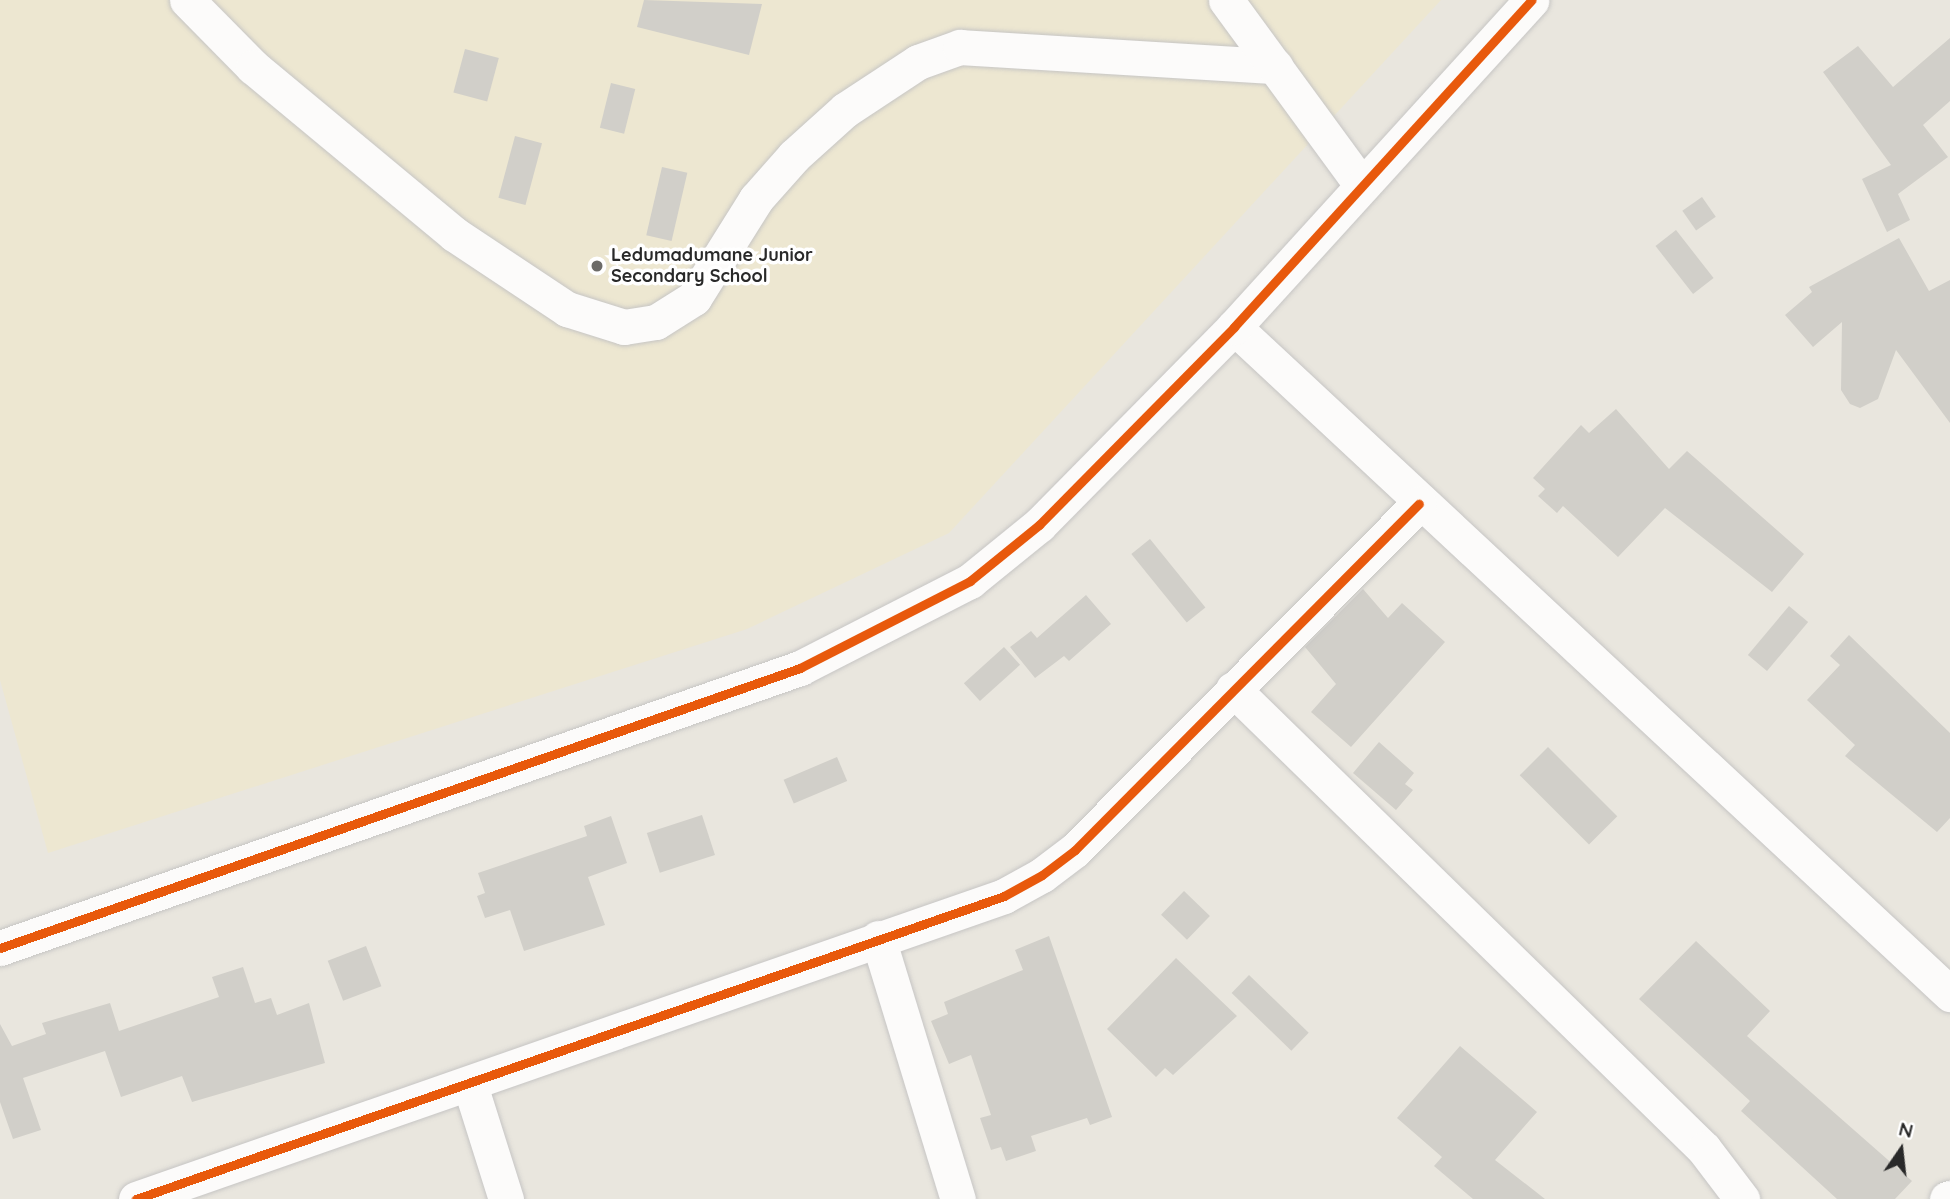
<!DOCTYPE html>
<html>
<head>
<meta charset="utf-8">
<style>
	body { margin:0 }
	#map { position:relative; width:1950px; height:1199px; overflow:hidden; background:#e9e6de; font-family:Quicksand,sans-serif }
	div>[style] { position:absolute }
	.education>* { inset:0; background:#ede7d1 }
	.building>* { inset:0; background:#d1cfc9; transform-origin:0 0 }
	.roads { filter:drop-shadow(0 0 2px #c6c5c4) drop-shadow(0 0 2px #c6c5c4) }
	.minor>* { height:35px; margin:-17.5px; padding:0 17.5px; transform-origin:17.5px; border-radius:17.5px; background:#fcfbfa }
	.cycleway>* { height:9px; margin:-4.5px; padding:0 4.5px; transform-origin:4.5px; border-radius:4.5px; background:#e8590c }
	.dots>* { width:19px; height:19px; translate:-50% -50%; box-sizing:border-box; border:4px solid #fff; border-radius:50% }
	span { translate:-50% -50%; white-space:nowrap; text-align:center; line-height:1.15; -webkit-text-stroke:7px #fff; paint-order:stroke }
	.poi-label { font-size:18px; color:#292929; font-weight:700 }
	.left { translate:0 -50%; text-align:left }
	.north { position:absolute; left:1866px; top:1115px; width:70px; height:70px; -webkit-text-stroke:5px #fff; paint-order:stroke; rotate:14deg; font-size:19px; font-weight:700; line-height:28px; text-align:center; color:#292929 }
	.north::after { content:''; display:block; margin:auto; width:24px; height:32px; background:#292929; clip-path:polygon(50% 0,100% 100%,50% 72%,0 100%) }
</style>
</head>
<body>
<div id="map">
	<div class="education">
		<div style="clip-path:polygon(0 0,1441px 0,949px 533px,747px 629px,48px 853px,0 680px)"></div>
	</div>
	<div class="building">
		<div style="clip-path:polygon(644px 0,762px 4px,749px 55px,637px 27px)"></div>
		<div style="clip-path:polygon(1950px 38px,1950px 101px,1923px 125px,1948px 157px,1898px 194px,1910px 220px,1887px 232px,1862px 179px,1891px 165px,1823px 72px,1858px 46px,1893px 87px)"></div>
		<div style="left:465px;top:49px;width:35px;height:45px;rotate:15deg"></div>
		<div style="left:611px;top:83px;width:25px;height:46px;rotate:14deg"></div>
		<div style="left:515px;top:136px;width:28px;height:64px;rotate:15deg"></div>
		<div style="left:662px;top:167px;width:26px;height:70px;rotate:13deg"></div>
		<div style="left:1702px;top:197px;width:24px;height:24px;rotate:55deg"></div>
		<div style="left:1676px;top:230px;width:61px;height:26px;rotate:52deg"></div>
		<div style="clip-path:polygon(1899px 238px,1929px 291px,1950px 280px,1950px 423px,1896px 350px,1878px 399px,1860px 408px,1850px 404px,1841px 390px,1842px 322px,1813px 347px,1785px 315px,1812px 292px,1809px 287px)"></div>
		<div style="clip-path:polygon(1616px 409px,1669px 469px,1687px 451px,1804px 554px,1772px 592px,1665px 508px,1618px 557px,1563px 506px,1557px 513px,1538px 496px,1545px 489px,1533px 478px,1581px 425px,1589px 433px)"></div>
		<div style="left:1150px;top:539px;width:88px;height:24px;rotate:51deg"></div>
		<div style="clip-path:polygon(1363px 589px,1388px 618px,1402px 603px,1445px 642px,1351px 747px,1311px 712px,1336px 684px,1305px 647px)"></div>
		<div style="clip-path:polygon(1086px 595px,1111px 624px,1069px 661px,1064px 656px,1035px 678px,1010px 647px,1031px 631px,1037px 638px)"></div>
		<div style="left:1789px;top:606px;width:25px;height:64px;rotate:40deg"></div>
		<div style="clip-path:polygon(1849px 635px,1950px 733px,1950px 818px,1937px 832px,1845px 756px,1855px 745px,1807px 700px,1840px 665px,1830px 656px)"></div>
		<div style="left:1004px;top:647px;width:24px;height:54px;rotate:48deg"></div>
		<div style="clip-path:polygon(1379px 742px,1414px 773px,1405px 784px,1413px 790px,1396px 810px,1353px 773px)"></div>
		<div style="left:1548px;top:747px;width:98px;height:40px;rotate:45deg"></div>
		<div style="left:837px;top:757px;width:26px;height:58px;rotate:67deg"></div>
		<div style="left:702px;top:815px;width:42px;height:58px;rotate:72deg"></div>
		<div style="clip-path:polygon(611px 816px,627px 863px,588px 877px,605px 925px,524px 951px,510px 910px,485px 918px,477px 896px,485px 893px,478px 873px,587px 836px,584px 826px)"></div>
		<div style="left:1184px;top:891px;width:36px;height:33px;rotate:44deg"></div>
		<div style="clip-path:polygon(1049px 936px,1112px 1117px,1090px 1125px,1087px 1118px,1031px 1136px,1036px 1151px,1006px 1161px,1001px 1147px,991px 1150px,980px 1118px,991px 1115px,971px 1055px,949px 1064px,931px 1021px,948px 1014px,944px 1002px,1023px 970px,1015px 950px)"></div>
		<div style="clip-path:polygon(1696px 941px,1770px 1011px,1747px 1036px,1912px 1181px,1895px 1199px,1837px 1199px,1741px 1111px,1750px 1101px,1639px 999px)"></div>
		<div style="left:366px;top:946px;width:43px;height:41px;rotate:69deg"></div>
		<div style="clip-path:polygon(1176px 958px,1237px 1016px,1173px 1075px,1165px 1068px,1156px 1077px,1107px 1029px)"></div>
		<div style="clip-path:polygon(243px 967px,255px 1003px,271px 998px,277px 1015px,309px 1003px,325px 1063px,192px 1102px,182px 1076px,121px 1097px,105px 1051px,23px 1078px,41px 1130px,13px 1139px,0 1102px,0 1024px,12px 1046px,46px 1034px,42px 1023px,110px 1003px,119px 1031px,219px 997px,212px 977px)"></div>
		<div style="left:1249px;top:975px;width:83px;height:25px;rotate:44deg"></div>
		<div style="clip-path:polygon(1460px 1046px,1537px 1112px,1495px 1160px,1545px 1199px,1473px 1199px,1434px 1166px,1442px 1157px,1397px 1118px)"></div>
	</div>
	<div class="roads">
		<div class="minor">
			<div style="left:187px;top:0;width:94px;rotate:45.4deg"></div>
			<div style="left:253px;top:67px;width:261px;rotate:39.7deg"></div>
			<div style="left:454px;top:234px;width:136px;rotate:33.6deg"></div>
			<div style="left:567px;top:309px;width:60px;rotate:17.5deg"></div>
			<div style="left:624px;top:327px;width:32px;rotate:-9deg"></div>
			<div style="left:656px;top:322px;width:45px;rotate:-32.3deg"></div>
			<div style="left:694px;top:298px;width:117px;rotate:-57.9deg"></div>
			<div style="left:756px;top:199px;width:57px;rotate:-48.5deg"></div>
			<div style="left:794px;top:156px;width:69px;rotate:-42deg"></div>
			<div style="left:845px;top:110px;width:87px;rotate:-33.3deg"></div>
			<div style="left:918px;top:62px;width:45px;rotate:-19.7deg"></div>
			<div style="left:960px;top:47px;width:316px;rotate:3.5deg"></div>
			<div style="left:1226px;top:0;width:230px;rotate:53.8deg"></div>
			<div style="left:1234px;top:327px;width:979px;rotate:42.97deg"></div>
			<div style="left:1233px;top:689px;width:658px;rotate:44.32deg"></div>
			<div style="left:1704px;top:1149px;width:63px;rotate:52.8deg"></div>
			<div style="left:878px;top:938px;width:273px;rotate:73deg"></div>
			<div style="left:0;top:948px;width:848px;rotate:-19.29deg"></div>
			<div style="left:800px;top:668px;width:191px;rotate:-27.1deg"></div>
			<div style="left:970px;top:581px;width:89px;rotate:-39.1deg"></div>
			<div style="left:1039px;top:525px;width:278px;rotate:-45.4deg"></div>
			<div style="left:1234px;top:327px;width:442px;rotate:-47.7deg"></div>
			<div style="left:470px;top:1085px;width:120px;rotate:72.5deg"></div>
			<div style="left:136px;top:1199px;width:919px;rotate:-19.24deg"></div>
			<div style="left:1004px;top:896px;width:43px;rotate:-28.9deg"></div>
			<div style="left:1042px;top:875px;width:41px;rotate:-37.1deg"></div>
			<div style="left:1075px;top:850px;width:488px;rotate:-45.2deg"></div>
			<div style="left:1947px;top:1199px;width:3px;rotate:-18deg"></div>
		</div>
	</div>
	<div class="cycleway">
		<div style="left:0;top:948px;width:848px;rotate:-19.29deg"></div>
		<div style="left:800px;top:668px;width:191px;rotate:-27.1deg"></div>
		<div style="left:970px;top:581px;width:89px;rotate:-39.1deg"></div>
		<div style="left:1039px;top:525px;width:278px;rotate:-45.4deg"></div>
		<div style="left:1234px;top:327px;width:442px;rotate:-47.7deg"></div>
		<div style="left:136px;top:1199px;width:919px;rotate:-19.24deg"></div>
		<div style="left:1004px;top:896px;width:43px;rotate:-28.9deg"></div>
		<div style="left:1042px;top:875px;width:41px;rotate:-37.1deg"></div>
		<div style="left:1075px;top:850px;width:488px;rotate:-45.2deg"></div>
	</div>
	<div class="dots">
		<div style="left:597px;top:266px;background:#6c6b68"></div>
	</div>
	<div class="poi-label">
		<span class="left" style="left:611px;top:266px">Ledumadumane Junior<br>Secondary School</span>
	</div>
	<div class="north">N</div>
</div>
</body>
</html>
